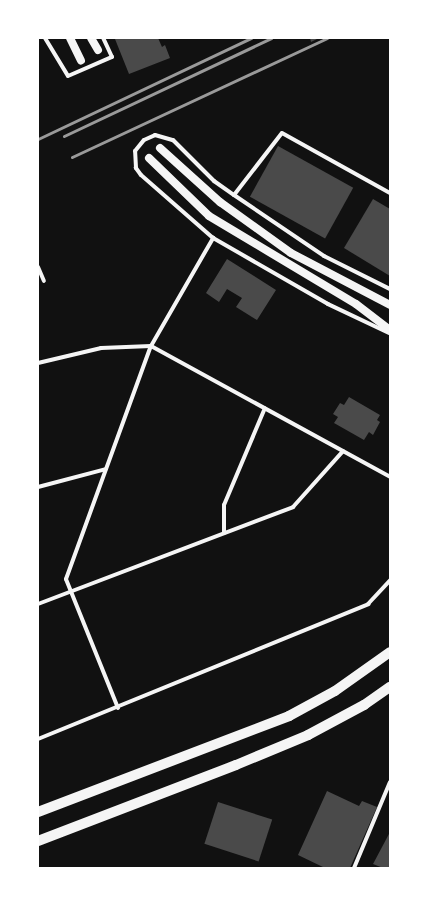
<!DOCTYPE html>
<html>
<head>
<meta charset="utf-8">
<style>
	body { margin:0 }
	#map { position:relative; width:428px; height:906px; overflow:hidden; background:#111; font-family:Overpass,sans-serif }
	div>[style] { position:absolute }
	.building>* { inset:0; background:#4a4a4a; transform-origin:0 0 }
	.minor>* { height:4px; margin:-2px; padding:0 2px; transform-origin:2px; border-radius:2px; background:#f5f5f5 }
	.secondary>* { height:8px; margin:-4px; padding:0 4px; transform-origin:4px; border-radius:4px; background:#f5f5f5 }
	.primary>* { height:10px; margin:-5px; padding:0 5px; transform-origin:5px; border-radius:5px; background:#f5f5f5 }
	.rail>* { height:3px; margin:-1.5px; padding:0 1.5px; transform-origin:1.5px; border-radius:1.5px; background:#9a9a9a }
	span { translate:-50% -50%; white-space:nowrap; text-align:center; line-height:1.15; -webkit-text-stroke:3px #fff; paint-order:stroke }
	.frame { position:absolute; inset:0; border:39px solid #fff; pointer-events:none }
</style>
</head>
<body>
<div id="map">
	<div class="building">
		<div style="clip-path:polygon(119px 38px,158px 38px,162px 47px,165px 45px,170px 58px,129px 74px,115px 39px)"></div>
		<div style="clip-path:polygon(310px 38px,319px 38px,311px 42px)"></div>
		<div style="left:278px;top:146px;width:86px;height:58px;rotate:29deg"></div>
		<div style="clip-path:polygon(373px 199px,390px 209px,390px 276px,344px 248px)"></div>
		<div style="clip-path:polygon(227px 259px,276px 290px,257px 320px,236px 307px,242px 298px,227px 289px,219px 302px,206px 293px)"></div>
		<div style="clip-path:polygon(349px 397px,380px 415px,377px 420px,380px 422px,373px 435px,369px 432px,364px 440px,334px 423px,338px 417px,333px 414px,340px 403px,344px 405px)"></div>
		<div style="clip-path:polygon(327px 791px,359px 806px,362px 801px,377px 807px,350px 868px,325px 868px,298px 855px)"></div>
		<div style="left:218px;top:802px;width:57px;height:44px;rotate:18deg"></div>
		<div style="clip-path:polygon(390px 832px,390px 868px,383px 868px,373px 864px)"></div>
	</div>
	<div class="minor">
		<div style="left:45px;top:38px;width:44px;rotate:58.8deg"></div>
		<div style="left:68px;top:76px;width:48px;rotate:-23.4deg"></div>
		<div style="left:112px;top:57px;width:21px;rotate:-115deg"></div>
		<div style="left:234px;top:195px;width:78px;rotate:-52.3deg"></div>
		<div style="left:282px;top:133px;width:124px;rotate:29.1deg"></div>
		<div style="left:38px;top:267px;width:15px;rotate:67deg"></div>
		<div style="left:389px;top:333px;width:68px;rotate:-154.6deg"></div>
		<div style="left:328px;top:304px;width:133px;rotate:-150.1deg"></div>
		<div style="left:213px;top:238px;width:96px;rotate:-138.8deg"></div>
		<div style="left:141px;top:175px;width:9px;rotate:-126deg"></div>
		<div style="left:136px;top:168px;width:17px;rotate:-93deg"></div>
		<div style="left:135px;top:151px;width:14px;rotate:-51deg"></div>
		<div style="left:144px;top:140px;width:12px;rotate:-24deg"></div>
		<div style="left:155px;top:135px;width:19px;rotate:16deg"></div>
		<div style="left:173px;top:140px;width:58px;rotate:45deg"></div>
		<div style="left:214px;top:181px;width:24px;rotate:35deg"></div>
		<div style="left:234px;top:195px;width:109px;rotate:34.1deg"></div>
		<div style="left:324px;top:256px;width:74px;rotate:26.6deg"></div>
		<div style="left:38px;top:363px;width:65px;rotate:-13.4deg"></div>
		<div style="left:101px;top:348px;width:50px;rotate:-2.3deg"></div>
		<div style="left:151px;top:346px;width:273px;rotate:28.7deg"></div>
		<div style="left:38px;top:487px;width:70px;rotate:-14.8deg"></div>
		<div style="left:224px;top:533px;width:28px;rotate:-90deg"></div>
		<div style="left:224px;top:505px;width:105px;rotate:-67.1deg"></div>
		<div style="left:38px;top:604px;width:273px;rotate:-20.8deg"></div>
		<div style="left:293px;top:507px;width:75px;rotate:-48.2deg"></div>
		<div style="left:118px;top:708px;width:139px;rotate:-112deg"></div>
		<div style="left:66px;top:579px;width:248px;rotate:-70deg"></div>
		<div style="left:151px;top:346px;width:125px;rotate:-60.1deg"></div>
		<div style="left:38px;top:739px;width:357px;rotate:-22.2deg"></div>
		<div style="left:368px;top:604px;width:33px;rotate:-47deg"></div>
		<div style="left:354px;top:868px;width:93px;rotate:-67.3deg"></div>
	</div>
	<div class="secondary">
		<div style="left:70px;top:38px;width:25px;rotate:64deg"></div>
		<div style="left:91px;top:38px;width:14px;rotate:60deg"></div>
		<div style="left:160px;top:148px;width:81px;rotate:42deg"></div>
		<div style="left:220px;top:202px;width:87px;rotate:35.7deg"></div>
		<div style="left:291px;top:253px;width:112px;rotate:27.7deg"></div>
		<div style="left:149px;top:158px;width:83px;rotate:44deg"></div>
		<div style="left:209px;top:216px;width:171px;rotate:30.9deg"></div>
		<div style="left:356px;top:304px;width:43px;rotate:37.4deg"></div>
	</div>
	<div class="primary">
		<div style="left:38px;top:812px;width:269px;rotate:-20.9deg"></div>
		<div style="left:289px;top:716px;width:52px;rotate:-28.5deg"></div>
		<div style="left:335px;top:691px;width:67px;rotate:-35.3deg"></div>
		<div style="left:38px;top:841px;width:212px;rotate:-21deg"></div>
		<div style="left:236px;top:765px;width:78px;rotate:-22.6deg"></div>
		<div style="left:308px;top:735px;width:64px;rotate:-28.2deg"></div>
		<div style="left:364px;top:705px;width:32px;rotate:-35deg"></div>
	</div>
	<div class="rail">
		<div style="left:64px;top:136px;width:229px;rotate:-25.3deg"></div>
		<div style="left:38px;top:139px;width:236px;rotate:-25.4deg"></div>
		<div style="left:72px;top:157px;width:281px;rotate:-25deg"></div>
	</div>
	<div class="frame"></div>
</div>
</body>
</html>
